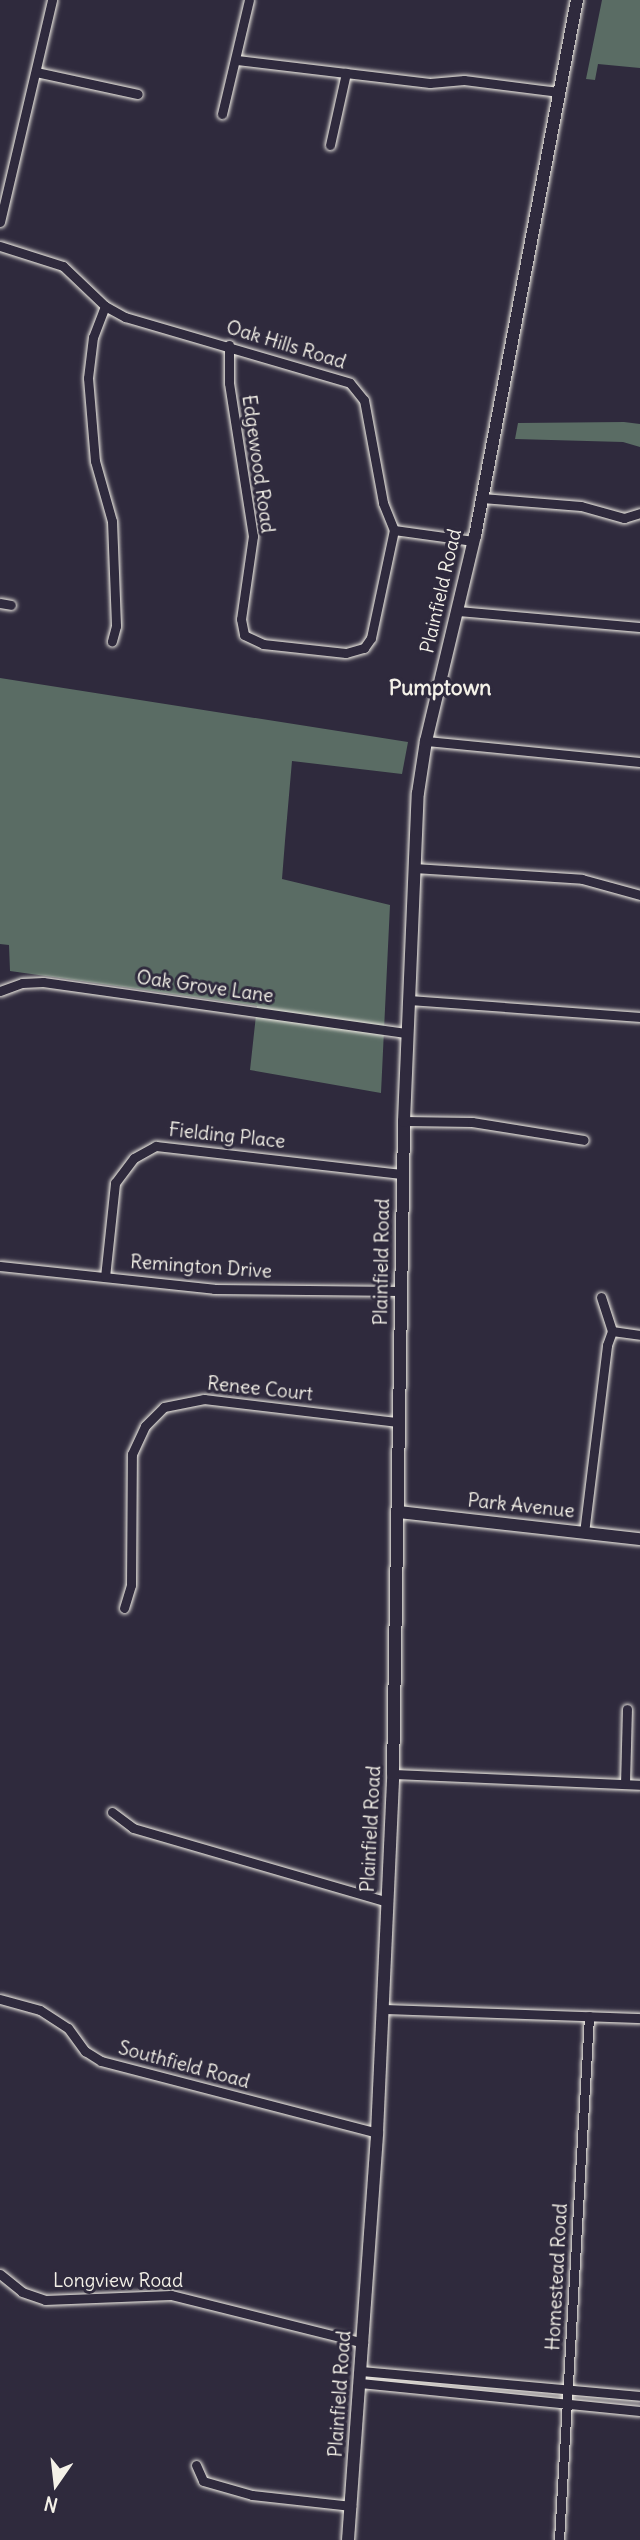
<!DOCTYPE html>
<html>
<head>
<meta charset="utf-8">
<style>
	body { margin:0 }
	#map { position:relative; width:640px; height:2540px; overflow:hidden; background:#2f2a3d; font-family:Delius,sans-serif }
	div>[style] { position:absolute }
	.green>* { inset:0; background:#5a6c64 }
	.roads { filter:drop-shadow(0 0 2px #f4f1e8) drop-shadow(0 0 2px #f4f1e8) }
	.street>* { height:9px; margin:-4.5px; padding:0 4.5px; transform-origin:4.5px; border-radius:4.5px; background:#2f2a3d }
	.secondary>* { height:12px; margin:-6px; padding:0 6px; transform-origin:6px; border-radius:6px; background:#2f2a3d }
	span { translate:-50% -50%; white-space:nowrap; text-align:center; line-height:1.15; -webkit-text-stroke:6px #2f2a3d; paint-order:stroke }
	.street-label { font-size:19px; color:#f4f1e8 }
	.neighbourhood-label { font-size:21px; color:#f4f1e8; font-weight:700 }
	.north { position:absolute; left:21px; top:2449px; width:70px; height:70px; -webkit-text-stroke:5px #2f2a3d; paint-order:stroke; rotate:194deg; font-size:19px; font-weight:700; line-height:28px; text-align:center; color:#f4f1e8 }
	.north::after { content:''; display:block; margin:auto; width:24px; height:32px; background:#f4f1e8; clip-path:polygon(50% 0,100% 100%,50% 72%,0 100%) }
</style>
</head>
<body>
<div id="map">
	<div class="green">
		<div style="clip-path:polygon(602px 0,640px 0,640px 68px,598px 64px,595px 80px,586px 79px)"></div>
		<div style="clip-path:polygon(624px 422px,640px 424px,640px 447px,623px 442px,515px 439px,518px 423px)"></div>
		<div style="clip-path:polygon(0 678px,408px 742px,402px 774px,292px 761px,285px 841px,282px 879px,390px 905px,381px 1093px,250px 1070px,257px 1006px,10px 971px,9px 945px,0 944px)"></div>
	</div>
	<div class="roads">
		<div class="street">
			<div style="left:237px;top:60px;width:194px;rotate:6.8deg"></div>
			<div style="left:430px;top:83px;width:34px;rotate:-5deg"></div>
			<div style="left:464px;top:80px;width:96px;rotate:7.2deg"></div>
			<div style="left:36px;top:72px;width:104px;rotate:12.2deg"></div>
			<div style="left:222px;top:114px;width:117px;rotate:-76.7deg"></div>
			<div style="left:330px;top:145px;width:74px;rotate:-77.5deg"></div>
			<div style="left:0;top:222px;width:228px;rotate:-76.8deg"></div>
			<div style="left:0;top:246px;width:66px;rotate:17.6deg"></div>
			<div style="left:63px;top:266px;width:58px;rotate:43.6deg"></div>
			<div style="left:105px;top:306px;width:23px;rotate:29deg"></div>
			<div style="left:125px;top:317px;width:234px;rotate:16.3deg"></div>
			<div style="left:350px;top:383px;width:22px;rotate:51deg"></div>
			<div style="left:364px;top:400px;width:105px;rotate:79.5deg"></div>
			<div style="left:383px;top:503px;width:29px;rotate:68deg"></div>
			<div style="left:394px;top:530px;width:80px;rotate:7.9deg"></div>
			<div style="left:105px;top:306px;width:33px;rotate:111deg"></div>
			<div style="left:93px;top:337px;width:41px;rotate:97deg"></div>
			<div style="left:88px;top:378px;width:83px;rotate:85.2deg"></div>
			<div style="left:95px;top:461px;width:62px;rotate:74.2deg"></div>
			<div style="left:112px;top:521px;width:105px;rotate:87.8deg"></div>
			<div style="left:116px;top:626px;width:16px;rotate:105deg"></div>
			<div style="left:229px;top:345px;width:38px;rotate:90deg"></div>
			<div style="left:229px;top:383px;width:155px;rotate:81.1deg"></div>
			<div style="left:253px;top:536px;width:84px;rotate:98.2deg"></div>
			<div style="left:241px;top:619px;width:16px;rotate:79deg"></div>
			<div style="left:244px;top:635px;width:21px;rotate:25deg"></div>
			<div style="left:263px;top:644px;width:83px;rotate:6.2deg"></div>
			<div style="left:346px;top:653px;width:19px;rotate:-16deg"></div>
			<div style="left:364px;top:648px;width:12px;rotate:-55deg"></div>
			<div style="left:371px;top:638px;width:110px;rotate:-78deg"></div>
			<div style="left:482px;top:498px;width:99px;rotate:4.6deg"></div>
			<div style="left:581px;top:506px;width:45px;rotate:15.6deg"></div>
			<div style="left:624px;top:518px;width:17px;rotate:-17deg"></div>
			<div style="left:0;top:603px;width:11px;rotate:10deg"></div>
			<div style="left:457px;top:611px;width:184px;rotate:5deg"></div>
			<div style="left:426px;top:741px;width:215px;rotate:5.6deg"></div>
			<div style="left:414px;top:868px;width:168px;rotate:3.7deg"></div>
			<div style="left:582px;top:879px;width:60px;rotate:15.4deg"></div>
			<div style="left:0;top:991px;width:23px;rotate:-20deg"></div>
			<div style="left:22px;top:983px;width:21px;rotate:-3deg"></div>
			<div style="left:43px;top:982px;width:368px;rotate:8deg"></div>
			<div style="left:409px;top:1000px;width:232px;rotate:4.2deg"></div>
			<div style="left:404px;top:1121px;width:68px;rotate:0.8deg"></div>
			<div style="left:472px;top:1122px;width:113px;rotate:9.1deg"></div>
			<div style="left:0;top:1266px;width:215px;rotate:6.1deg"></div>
			<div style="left:214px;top:1289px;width:187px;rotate:0.6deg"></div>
			<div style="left:105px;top:1277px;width:95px;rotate:-83.9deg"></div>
			<div style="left:115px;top:1183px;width:31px;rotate:-53deg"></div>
			<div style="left:134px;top:1158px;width:25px;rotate:-29deg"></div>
			<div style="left:156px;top:1146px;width:249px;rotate:6.5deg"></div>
			<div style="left:601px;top:1297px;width:36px;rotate:72deg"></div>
			<div style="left:584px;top:1533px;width:189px;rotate:-83deg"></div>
			<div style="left:607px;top:1345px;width:15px;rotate:-70deg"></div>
			<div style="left:612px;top:1331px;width:28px;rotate:8deg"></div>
			<div style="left:124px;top:1608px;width:24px;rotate:-73deg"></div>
			<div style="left:131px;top:1585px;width:131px;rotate:-89.6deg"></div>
			<div style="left:132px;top:1454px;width:31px;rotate:-65deg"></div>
			<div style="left:145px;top:1426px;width:27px;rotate:-45deg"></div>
			<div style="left:164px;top:1407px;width:41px;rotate:-11.3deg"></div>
			<div style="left:204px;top:1399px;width:195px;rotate:6.8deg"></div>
			<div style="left:393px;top:1774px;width:247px;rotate:2.5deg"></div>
			<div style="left:625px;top:1784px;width:75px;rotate:-88.5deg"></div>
			<div style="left:112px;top:1812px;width:26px;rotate:37deg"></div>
			<div style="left:133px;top:1828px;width:265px;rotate:16.2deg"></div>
			<div style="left:0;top:1999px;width:41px;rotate:15.4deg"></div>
			<div style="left:40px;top:2010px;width:33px;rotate:33deg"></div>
			<div style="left:68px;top:2028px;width:29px;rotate:54deg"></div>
			<div style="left:85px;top:2051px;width:19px;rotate:32deg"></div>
			<div style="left:101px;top:2061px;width:285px;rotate:14.6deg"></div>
			<div style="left:382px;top:2009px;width:258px;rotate:2deg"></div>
			<div style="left:0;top:2274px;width:28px;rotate:39deg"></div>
			<div style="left:22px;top:2292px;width:24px;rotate:19deg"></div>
			<div style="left:45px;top:2300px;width:126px;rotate:-2.3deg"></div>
			<div style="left:171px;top:2295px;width:198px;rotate:14deg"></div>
			<div style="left:361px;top:2371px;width:280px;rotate:5.1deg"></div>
			<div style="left:360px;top:2383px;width:281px;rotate:5.7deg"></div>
			<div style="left:196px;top:2465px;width:17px;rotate:66deg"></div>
			<div style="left:203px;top:2481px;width:51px;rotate:15.9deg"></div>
			<div style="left:252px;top:2495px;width:100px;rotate:6.3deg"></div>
			<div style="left:559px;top:2540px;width:525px;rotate:-86.72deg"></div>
		</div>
		<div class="secondary">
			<div style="left:398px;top:1512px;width:244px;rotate:6.4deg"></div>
			<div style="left:348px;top:2540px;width:408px;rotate:-85.9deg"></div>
			<div style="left:377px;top:2133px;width:359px;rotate:-87.4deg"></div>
			<div style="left:393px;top:1774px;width:653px;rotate:-89.03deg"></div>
			<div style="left:404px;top:1121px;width:328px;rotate:-87.6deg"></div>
			<div style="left:418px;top:793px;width:53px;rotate:-81.3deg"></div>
			<div style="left:426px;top:741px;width:211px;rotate:-76.6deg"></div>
			<div style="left:475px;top:536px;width:546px;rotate:-79.23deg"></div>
		</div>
	</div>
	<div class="street-label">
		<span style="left:286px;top:345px;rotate:17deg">Oak Hills Road</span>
		<span style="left:258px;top:464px;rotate:82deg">Edgewood Road</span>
		<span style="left:441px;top:591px;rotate:-77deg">Plainfield Road</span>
		<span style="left:205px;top:987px;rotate:8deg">Oak Grove Lane</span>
		<span style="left:227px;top:1136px;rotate:6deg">Fielding Place</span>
		<span style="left:382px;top:1262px;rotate:-89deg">Plainfield Road</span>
		<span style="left:201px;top:1267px;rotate:4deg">Remington Drive</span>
		<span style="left:260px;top:1389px;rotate:6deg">Renee Court</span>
		<span style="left:521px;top:1506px;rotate:6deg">Park Avenue</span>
		<span style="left:371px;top:1829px;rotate:-87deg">Plainfield Road</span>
		<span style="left:184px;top:2065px;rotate:15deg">Southfield Road</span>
		<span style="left:557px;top:2277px;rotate:-87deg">Homestead Road</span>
		<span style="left:118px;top:2281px">Longview Road</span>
		<span style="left:340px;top:2394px;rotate:-86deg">Plainfield Road</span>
	</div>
	<div class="neighbourhood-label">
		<span style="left:440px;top:688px">Pumptown</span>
	</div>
	<div class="north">N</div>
</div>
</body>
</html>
